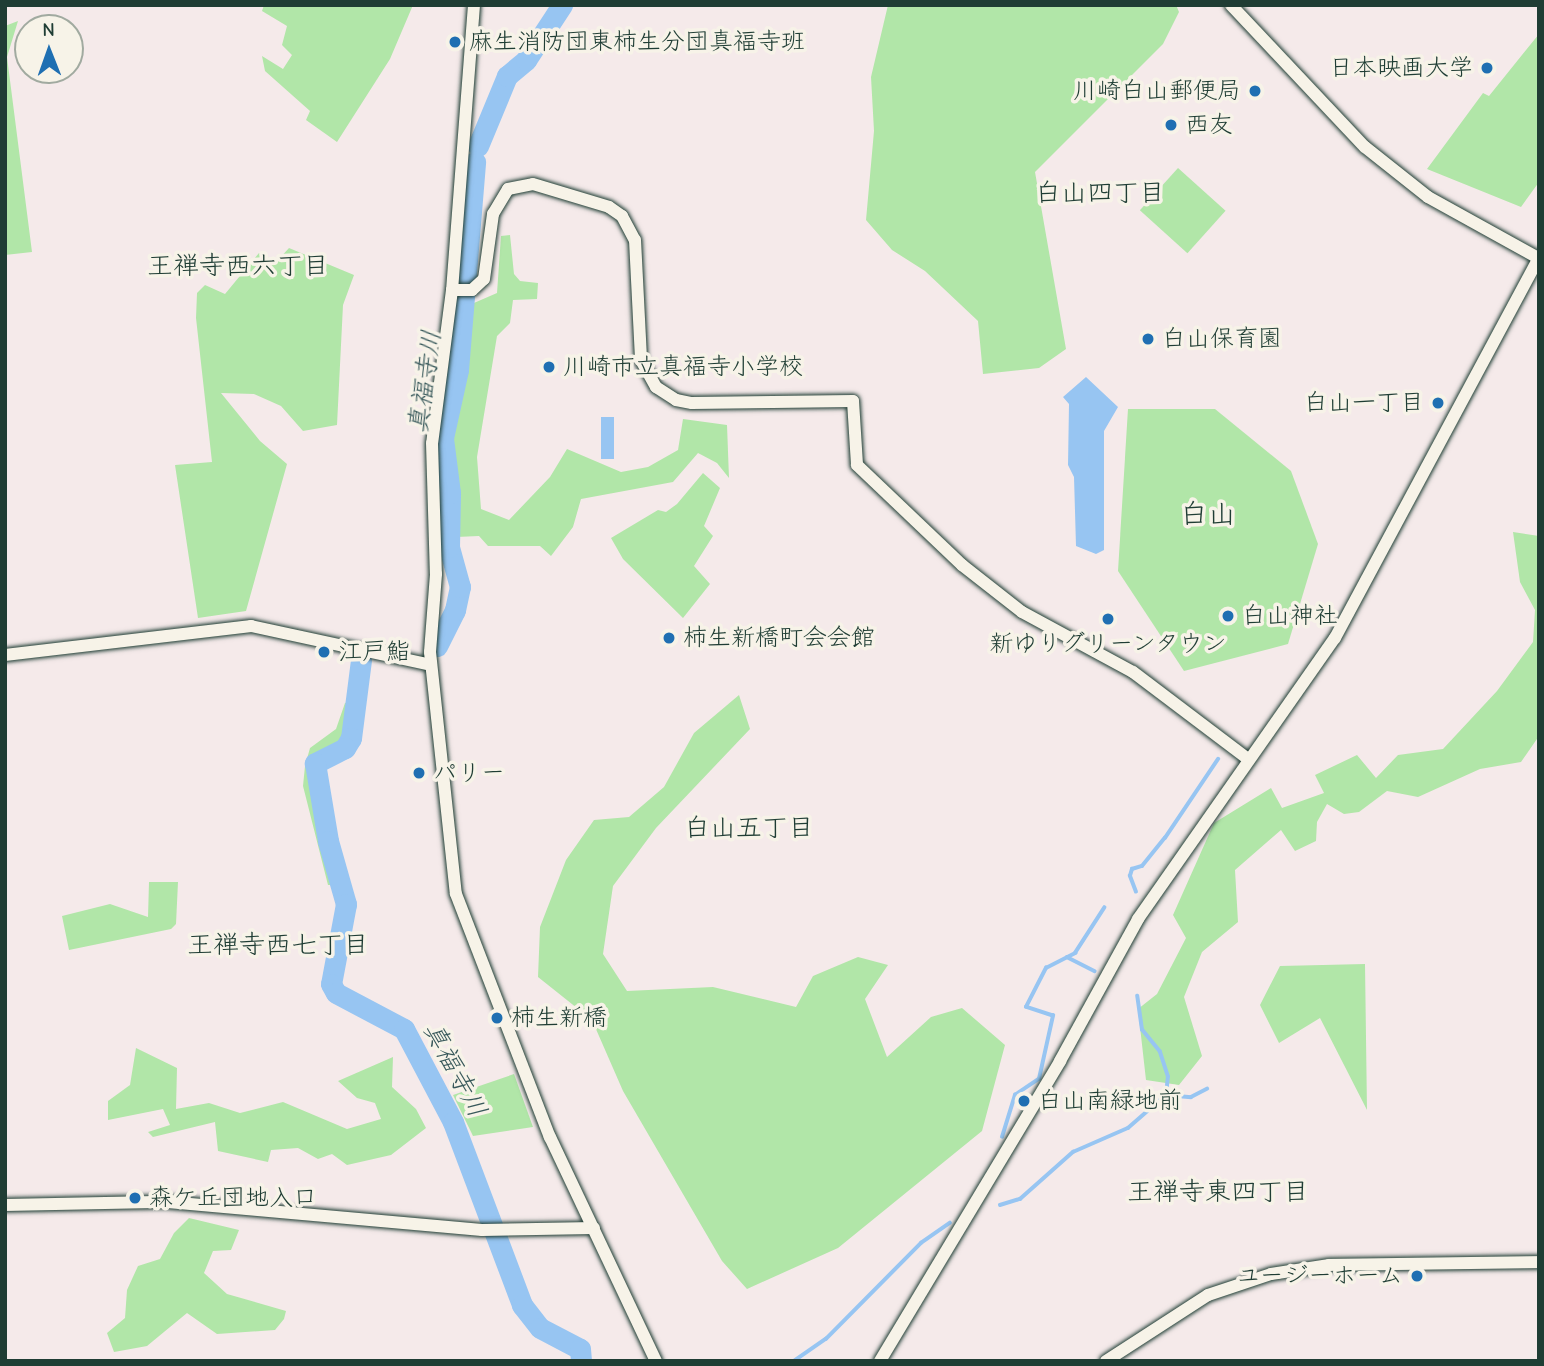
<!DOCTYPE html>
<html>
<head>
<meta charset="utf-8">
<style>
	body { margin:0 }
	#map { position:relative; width:1544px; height:1366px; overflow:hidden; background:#f5eaea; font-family:"Comic Neue","Klee One",sans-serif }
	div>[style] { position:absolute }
	.green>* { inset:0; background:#b1e6a8; transform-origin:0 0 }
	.water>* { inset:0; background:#97c5f2; transform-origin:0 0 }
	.stream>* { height:3.5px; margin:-1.75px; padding:0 1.75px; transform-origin:1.75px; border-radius:1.75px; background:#97c5f2 }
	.river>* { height:21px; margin:-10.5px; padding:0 10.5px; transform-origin:10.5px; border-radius:10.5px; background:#97c5f2 }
	.roads { filter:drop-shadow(0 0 2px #1f3d34) drop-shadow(0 0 2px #1f3d34) }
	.tertiary>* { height:12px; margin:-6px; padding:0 6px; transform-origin:6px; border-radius:6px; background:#f7f3e8 }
	.dots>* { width:19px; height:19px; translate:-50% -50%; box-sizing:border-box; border:4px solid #f7f3e8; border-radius:50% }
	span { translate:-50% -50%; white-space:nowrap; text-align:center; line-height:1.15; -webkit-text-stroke:7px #f7f3e8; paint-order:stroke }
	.poi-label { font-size:24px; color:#1f3d34 }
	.left { translate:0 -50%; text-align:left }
	.right { translate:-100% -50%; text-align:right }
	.neighbourhood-label { font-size:26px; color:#1f3d34 }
	.water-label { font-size:26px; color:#37585a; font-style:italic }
	.quarter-label { font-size:28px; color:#1f3d34 }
	.frame { position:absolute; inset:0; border:7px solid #1f3d34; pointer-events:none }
	.north { position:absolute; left:14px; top:14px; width:70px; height:70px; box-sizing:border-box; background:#f7f3e8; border:2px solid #a1aaa0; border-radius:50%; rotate:359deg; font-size:19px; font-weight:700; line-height:28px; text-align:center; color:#1f3d34 }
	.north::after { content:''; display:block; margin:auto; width:24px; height:32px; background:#1f6fb2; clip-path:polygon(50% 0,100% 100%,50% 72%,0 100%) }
</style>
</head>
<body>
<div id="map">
	<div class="green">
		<div style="clip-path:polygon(264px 5px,413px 5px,390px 59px,337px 142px,306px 120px,310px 111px,265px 71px,262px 56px,283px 69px,292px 55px,282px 45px,287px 26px,262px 11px)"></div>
		<div style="clip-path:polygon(888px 5px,1176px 5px,1179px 12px,1163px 44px,1035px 172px,1066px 349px,1039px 368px,983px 374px,978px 321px,925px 271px,892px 250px,866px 220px,874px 131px,871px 77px)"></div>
		<div style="clip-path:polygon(18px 21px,7px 57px,32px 252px,5px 255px,5px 26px)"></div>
		<div style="clip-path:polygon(1539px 34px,1539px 182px,1521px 207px,1427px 169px,1483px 93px,1489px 96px)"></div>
		<div style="left:1178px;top:168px;width:64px;height:57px;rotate:42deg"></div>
		<div style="clip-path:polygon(510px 235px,514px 274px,520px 281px,538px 283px,537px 299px,513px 300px,510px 323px,497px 336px,477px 457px,481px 509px,509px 520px,550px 477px,567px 449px,621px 472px,648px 467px,678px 450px,683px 419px,727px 425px,729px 478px,717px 463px,698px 453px,673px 482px,581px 499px,573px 527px,551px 556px,540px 546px,488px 546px,479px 536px,456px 537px,444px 531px,467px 306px,497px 293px,501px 236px)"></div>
		<div style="clip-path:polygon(289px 248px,354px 275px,343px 305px,337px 425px,303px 431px,281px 406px,254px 394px,221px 393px,260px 441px,287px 464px,246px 611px,198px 618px,175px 465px,212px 462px,196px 318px,197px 293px,205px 285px,225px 294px,259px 253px,277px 261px)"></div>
		<div style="clip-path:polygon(1128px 409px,1215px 409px,1291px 471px,1318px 544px,1288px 644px,1184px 671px,1118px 571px)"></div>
		<div style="clip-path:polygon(703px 473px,720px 488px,704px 526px,713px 536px,694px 566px,710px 584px,683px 618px,623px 559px,611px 538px,658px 510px,666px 512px,677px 504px)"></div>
		<div style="clip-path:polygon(1513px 532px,1539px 536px,1539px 736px,1521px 762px,1480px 769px,1418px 797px,1387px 791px,1359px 812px,1344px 814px,1327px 804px,1317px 822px,1316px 841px,1295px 851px,1281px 830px,1235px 870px,1238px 922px,1202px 952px,1184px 997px,1202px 1056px,1179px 1085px,1146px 1080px,1138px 1009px,1157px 994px,1186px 938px,1173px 915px,1214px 823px,1271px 788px,1282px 808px,1324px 793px,1315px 775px,1357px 755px,1376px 778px,1398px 755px,1443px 749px,1497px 691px,1533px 642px,1535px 610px,1520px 582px)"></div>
		<div style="clip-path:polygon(739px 695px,750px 729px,656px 828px,613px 886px,603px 954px,627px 991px,713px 987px,796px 1007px,813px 976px,858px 957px,888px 965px,865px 999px,887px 1057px,931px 1017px,962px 1008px,1005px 1045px,982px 1131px,838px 1248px,747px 1289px,722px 1261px,623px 1091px,592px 1020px,538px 977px,540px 927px,566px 860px,594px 820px,629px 817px,664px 787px,694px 733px)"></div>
		<div style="clip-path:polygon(358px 699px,349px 742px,315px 761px,312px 770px,336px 885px,328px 885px,303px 786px,305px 766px,310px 748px,336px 729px,345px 703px)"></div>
		<div style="clip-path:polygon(149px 882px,178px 882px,176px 924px,171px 929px,69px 950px,62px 916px,110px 904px,148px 917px)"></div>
		<div style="clip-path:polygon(1365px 964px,1367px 1110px,1320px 1018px,1279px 1043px,1260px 1005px,1280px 966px)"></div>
		<div style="clip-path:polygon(136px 1048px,177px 1068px,176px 1109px,209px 1103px,240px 1113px,283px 1102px,347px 1129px,381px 1119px,375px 1103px,357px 1098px,338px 1081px,393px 1057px,392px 1087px,416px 1109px,426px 1128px,391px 1155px,347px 1165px,332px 1154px,318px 1159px,298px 1148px,271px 1150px,268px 1162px,218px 1151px,215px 1122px,153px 1137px,148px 1132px,170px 1125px,163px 1109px,108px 1120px,108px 1101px,130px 1085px)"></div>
		<div style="clip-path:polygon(514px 1074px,533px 1127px,473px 1136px,453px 1095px)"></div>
		<div style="clip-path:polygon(189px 1218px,239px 1230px,231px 1250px,213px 1251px,204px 1273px,227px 1294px,286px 1311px,284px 1319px,275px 1330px,217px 1334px,187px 1313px,147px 1346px,114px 1352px,107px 1333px,125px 1318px,127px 1290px,138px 1266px,160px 1259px,174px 1233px)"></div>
	</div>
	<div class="water">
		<div style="clip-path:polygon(1086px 377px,1118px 407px,1104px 431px,1104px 550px,1096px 554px,1076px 546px,1074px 477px,1068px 465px,1069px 404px,1063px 397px)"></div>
		<div style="left:601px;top:417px;width:13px;height:42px"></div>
	</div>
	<div class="stream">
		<div style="left:1136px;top:892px;width:17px;rotate:-111deg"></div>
		<div style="left:1130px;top:876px;width:7px;rotate:-74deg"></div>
		<div style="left:1132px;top:869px;width:10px;rotate:-17deg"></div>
		<div style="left:1142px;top:866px;width:36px;rotate:-51deg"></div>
		<div style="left:1165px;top:838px;width:95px;rotate:-56.1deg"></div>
		<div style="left:1067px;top:957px;width:31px;rotate:27deg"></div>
		<div style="left:1166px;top:1095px;width:25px;rotate:5deg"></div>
		<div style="left:1191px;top:1097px;width:18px;rotate:-27deg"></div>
		<div style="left:1002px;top:1137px;width:44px;rotate:-72.8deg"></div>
		<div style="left:1015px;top:1095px;width:29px;rotate:-34deg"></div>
		<div style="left:1039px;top:1079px;width:65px;rotate:-77.5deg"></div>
		<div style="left:1053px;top:1016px;width:28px;rotate:-162deg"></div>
		<div style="left:1026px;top:1007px;width:44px;rotate:-62.9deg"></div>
		<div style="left:1046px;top:968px;width:33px;rotate:-27deg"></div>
		<div style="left:1075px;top:953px;width:54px;rotate:-57.2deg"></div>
		<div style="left:1000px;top:1205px;width:21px;rotate:-17deg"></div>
		<div style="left:1020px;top:1199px;width:71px;rotate:-41.6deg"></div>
		<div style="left:1073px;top:1152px;width:60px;rotate:-23.6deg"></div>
		<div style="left:1128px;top:1128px;width:50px;rotate:-41deg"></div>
		<div style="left:1166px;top:1095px;width:18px;rotate:-84deg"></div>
		<div style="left:1168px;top:1077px;width:26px;rotate:-108deg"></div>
		<div style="left:1160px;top:1052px;width:28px;rotate:-129deg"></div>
		<div style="left:1142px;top:1030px;width:34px;rotate:-98deg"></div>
		<div style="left:794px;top:1361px;width:39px;rotate:-35deg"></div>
		<div style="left:826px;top:1339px;width:135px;rotate:-45.3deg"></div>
		<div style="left:921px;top:1243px;width:35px;rotate:-35deg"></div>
	</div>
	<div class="river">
		<div style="left:478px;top:146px;width:76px;rotate:-67.5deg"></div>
		<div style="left:507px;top:76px;width:25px;rotate:-40deg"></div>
		<div style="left:526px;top:60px;width:66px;rotate:-56.8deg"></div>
		<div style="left:437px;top:646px;width:40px;rotate:-63.4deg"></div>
		<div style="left:455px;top:610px;width:24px;rotate:-78deg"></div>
		<div style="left:460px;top:587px;width:41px;rotate:-105.4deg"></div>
		<div style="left:449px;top:547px;width:54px;rotate:-88.9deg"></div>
		<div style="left:450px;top:493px;width:55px;rotate:-97.3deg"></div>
		<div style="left:443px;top:438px;width:70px;rotate:-77.6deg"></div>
		<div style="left:458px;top:370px;width:209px;rotate:-85.3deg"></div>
		<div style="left:361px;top:660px;width:79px;rotate:97.3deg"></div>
		<div style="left:351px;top:738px;width:12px;rotate:121deg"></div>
		<div style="left:345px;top:748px;width:34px;rotate:153deg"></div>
		<div style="left:315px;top:763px;width:79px;rotate:80.5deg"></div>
		<div style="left:328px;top:841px;width:66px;rotate:74.1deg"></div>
		<div style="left:346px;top:904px;width:81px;rotate:100.6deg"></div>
		<div style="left:331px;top:984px;width:10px;rotate:61deg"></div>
		<div style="left:336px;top:993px;width:77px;rotate:27.9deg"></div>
		<div style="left:404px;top:1029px;width:105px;rotate:62.2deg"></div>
		<div style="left:453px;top:1122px;width:196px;rotate:69.3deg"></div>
		<div style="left:522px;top:1305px;width:29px;rotate:52deg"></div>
		<div style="left:540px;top:1328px;width:45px;rotate:27.7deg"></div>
		<div style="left:580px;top:1349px;width:12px;rotate:85deg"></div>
	</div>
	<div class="roads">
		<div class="tertiary">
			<div style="left:474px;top:5px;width:286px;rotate:94.4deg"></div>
			<div style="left:452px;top:290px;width:154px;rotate:97.4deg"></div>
			<div style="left:432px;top:443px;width:131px;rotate:88.3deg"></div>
			<div style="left:436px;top:574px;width:78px;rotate:94.4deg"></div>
			<div style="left:430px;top:652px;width:243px;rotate:83.9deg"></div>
			<div style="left:456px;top:894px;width:261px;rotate:68.9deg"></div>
			<div style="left:550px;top:1137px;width:248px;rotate:64.7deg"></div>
			<div style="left:1231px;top:5px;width:195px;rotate:46.7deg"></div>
			<div style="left:1365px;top:147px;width:80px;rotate:38.4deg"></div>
			<div style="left:1428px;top:197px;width:126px;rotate:29deg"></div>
			<div style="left:452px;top:290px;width:20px"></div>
			<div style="left:472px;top:290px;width:16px;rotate:-43deg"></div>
			<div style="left:484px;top:279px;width:66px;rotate:-82.1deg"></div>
			<div style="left:493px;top:214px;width:29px;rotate:-59deg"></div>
			<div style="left:508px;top:189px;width:25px;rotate:-11deg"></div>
			<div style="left:533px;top:184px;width:79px;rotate:16.8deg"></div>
			<div style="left:609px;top:207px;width:16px;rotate:35deg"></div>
			<div style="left:622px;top:216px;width:27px;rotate:62deg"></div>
			<div style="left:635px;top:240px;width:120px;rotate:87.1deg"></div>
			<div style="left:641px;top:360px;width:31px;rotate:61deg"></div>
			<div style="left:656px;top:387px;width:24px;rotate:33deg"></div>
			<div style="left:676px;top:400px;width:16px;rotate:11deg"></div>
			<div style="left:692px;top:403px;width:161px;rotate:-0.7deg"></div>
			<div style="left:853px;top:401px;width:64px;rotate:86.4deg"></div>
			<div style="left:857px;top:465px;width:145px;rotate:43.6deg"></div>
			<div style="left:962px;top:565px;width:76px;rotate:38.1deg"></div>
			<div style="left:1022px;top:612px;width:126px;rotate:28.4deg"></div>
			<div style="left:1133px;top:672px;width:144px;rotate:37.1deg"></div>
			<div style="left:5px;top:655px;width:248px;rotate:-6.7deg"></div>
			<div style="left:251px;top:626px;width:184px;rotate:12.2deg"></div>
			<div style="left:5px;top:1205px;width:163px;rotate:-1.1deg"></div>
			<div style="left:168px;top:1202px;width:315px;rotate:5.1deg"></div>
			<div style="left:482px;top:1230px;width:112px;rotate:-1deg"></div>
			<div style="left:880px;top:1361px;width:350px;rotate:-59deg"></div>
			<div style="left:1060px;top:1061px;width:162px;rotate:-61.2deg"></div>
			<div style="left:1138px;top:919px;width:343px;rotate:-55deg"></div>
			<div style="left:1335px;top:638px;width:432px;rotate:-61.8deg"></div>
			<div style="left:1106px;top:1361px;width:121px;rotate:-32.9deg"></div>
			<div style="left:1208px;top:1295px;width:66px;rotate:-18.4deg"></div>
			<div style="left:1271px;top:1274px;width:59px;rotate:-8.8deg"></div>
			<div style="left:1329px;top:1265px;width:210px;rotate:-0.8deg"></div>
		</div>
	</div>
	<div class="dots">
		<div style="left:455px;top:42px;background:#1f6fb2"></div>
		<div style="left:1487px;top:68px;background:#1f6fb2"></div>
		<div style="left:1255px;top:91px;background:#1f6fb2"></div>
		<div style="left:1171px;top:125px;background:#1f6fb2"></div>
		<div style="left:1148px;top:339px;background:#1f6fb2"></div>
		<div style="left:549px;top:367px;background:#1f6fb2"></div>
		<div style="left:1438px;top:403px;background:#1f6fb2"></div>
		<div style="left:1228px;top:616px;background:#1f6fb2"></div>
		<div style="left:1108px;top:619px;background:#1f6fb2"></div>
		<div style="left:669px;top:638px;background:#1f6fb2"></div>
		<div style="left:324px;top:652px;background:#1f6fb2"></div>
		<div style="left:419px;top:773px;background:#1f6fb2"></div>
		<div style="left:497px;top:1018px;background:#1f6fb2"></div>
		<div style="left:1024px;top:1101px;background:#1f6fb2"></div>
		<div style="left:135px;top:1198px;background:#1f6fb2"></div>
		<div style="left:1417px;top:1276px;background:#1f6fb2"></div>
	</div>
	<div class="poi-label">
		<span class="left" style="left:469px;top:42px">麻生消防団東柿生分団真福寺班</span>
		<span class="right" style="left:1473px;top:68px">日本映画大学</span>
		<span class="right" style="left:1241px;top:91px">川崎白山郵便局</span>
		<span class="left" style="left:1185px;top:125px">西友</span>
		<span class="left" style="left:1162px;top:339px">白山保育園</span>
		<span class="left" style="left:563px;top:367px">川崎市立真福寺小学校</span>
		<span class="right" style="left:1424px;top:403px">白山一丁目</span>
		<span class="left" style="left:1242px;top:616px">白山神社</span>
		<span class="left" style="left:683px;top:638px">柿生新橋町会会館</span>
		<span style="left:1108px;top:644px">新ゆりグリーンタウン</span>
		<span class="left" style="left:338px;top:652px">江戸鮨</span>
		<span class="left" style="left:433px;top:773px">パリー</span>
		<span class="left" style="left:511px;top:1018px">柿生新橋</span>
		<span class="left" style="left:1038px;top:1101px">白山南緑地前</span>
		<span class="left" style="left:149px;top:1198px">森ケ丘団地入口</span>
		<span class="right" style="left:1403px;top:1276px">ユージーホーム</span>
	</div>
	<div class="neighbourhood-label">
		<span style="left:1100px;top:194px">白山四丁目</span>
		<span style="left:238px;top:267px">王禅寺西六丁目</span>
		<span style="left:749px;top:829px">白山五丁目</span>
		<span style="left:278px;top:946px">王禅寺西七丁目</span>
		<span style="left:1218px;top:1193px">王禅寺東四丁目</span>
	</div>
	<div class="water-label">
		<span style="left:426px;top:382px;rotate:-82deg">真福寺川</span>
		<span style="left:454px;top:1070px;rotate:62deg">真福寺川</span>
	</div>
	<div class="quarter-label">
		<span style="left:1208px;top:514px">白山</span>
	</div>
	<div class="frame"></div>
	<div class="north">N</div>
</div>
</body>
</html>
